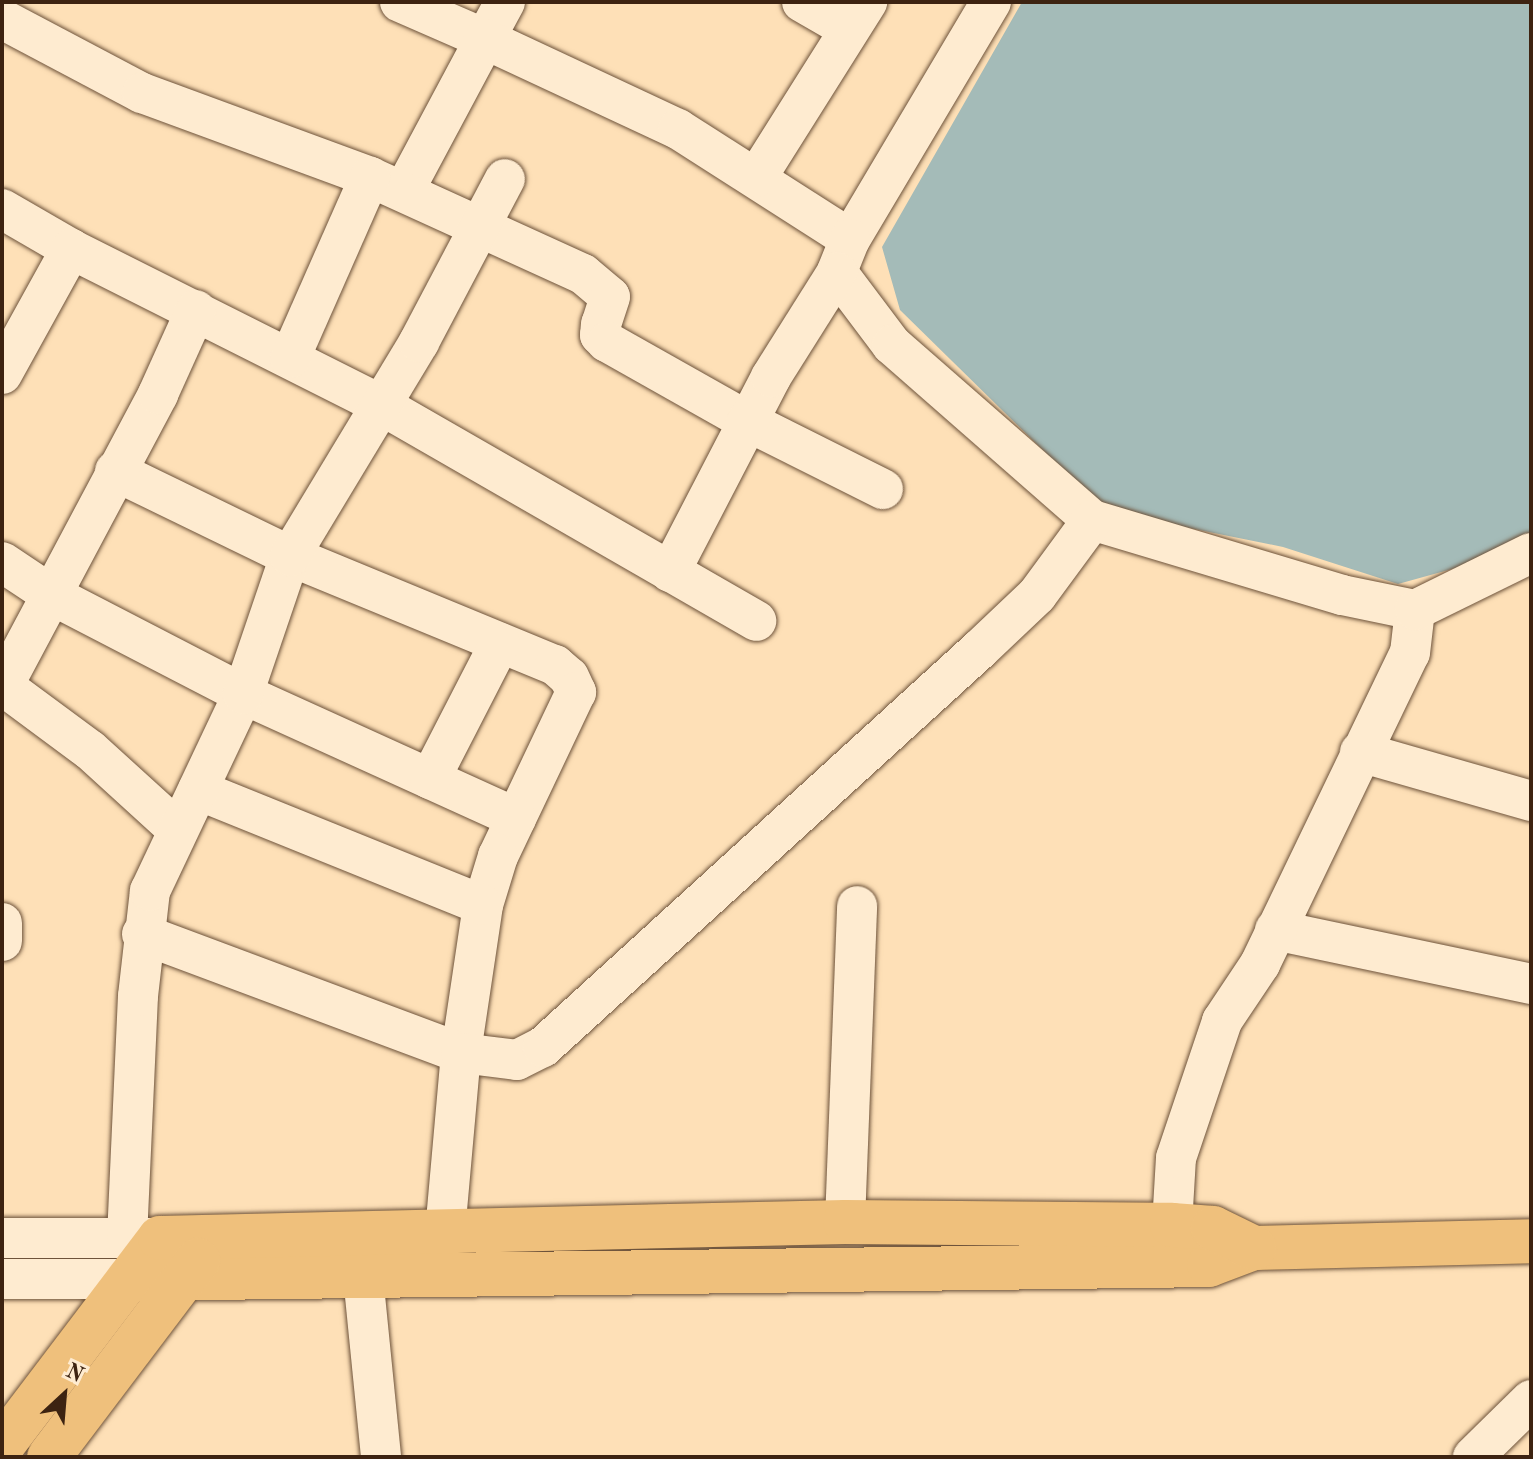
<!DOCTYPE html>
<html>
<head>
<meta charset="utf-8">
<style>
	body { margin:0 }
	#map { position:relative; width:1533px; height:1459px; overflow:hidden; background:#fee0b7; font-family:"Old Standard TT",serif }
	div>[style] { position:absolute }
	.water>* { inset:0; background:#a4bbb8 }
	.roads { filter:drop-shadow(0 0 2px #6d523a) drop-shadow(0 0 2px #6d523a) }
	.street>* { height:40px; margin:-20px; padding:0 20px; transform-origin:20px; border-radius:20px; background:#feebd0 }
	.highway>* { height:44px; margin:-22px; padding:0 22px; transform-origin:22px; border-radius:22px; background:#efc07c }
	span { translate:-50% -50%; white-space:nowrap; text-align:center; line-height:1.15; -webkit-text-stroke:6px #feebd0; paint-order:stroke }
	.frame { position:absolute; inset:0; border:4px solid #3d2311; pointer-events:none }
	.north { position:absolute; left:24px; top:1355px; width:80px; height:80px; -webkit-text-stroke:6px #feebd0; paint-order:stroke; rotate:26deg; font-size:22px; font-weight:700; line-height:32px; text-align:center; color:#3d2311 }
	.north::after { content:''; display:block; margin:auto; width:28px; height:36px; background:#3d2311; clip-path:polygon(50% 0,100% 100%,50% 72%,0 100%) }
</style>
</head>
<body>
<div id="map">
	<div class="water">
		<div style="clip-path:polygon(1022px 2px,1531px 2px,1531px 547px,1398px 584px,1283px 547px,1105px 511px,900px 310px,882px 247px)"></div>
	</div>
	<div class="roads">
		<div class="street">
			<div style="left:400px;top:2px;width:93px;rotate:23.5deg"></div>
			<div style="left:485px;top:39px;width:172px;rotate:118.1deg"></div>
			<div style="left:505px;top:2px;width:42px;rotate:118.4deg"></div>
			<div style="left:485px;top:39px;width:213px;rotate:25deg"></div>
			<div style="left:678px;top:129px;width:204px;rotate:32.6deg"></div>
			<div style="left:802px;top:2px;width:54px;rotate:29.9deg"></div>
			<div style="left:991px;top:2px;width:276px;rotate:120.7deg"></div>
			<div style="left:850px;top:239px;width:35px;rotate:112deg"></div>
			<div style="left:837px;top:272px;width:91px;rotate:53deg"></div>
			<div style="left:892px;top:345px;width:266px;rotate:41.2deg"></div>
			<div style="left:1092px;top:520px;width:261px;rotate:16.7deg"></div>
			<div style="left:1342px;top:595px;width:75px;rotate:11.6deg"></div>
			<div style="left:2px;top:19px;width:158px;rotate:27.9deg"></div>
			<div style="left:142px;top:93px;width:243px;rotate:20.2deg"></div>
			<div style="left:370px;top:177px;width:234px;rotate:24.5deg"></div>
			<div style="left:583px;top:274px;width:35px;rotate:40deg"></div>
			<div style="left:610px;top:297px;width:28px;rotate:108deg"></div>
			<div style="left:601px;top:324px;width:11px;rotate:95deg"></div>
			<div style="left:600px;top:335px;width:10px;rotate:45deg"></div>
			<div style="left:607px;top:342px;width:161px;rotate:29.4deg"></div>
			<div style="left:747px;top:421px;width:152px;rotate:26.6deg"></div>
			<div style="left:757px;top:177px;width:207px;rotate:-57.8deg"></div>
			<div style="left:2px;top:209px;width:80px;rotate:30.1deg"></div>
			<div style="left:71px;top:249px;width:347px;rotate:26.7deg"></div>
			<div style="left:381px;top:405px;width:433px;rotate:29.9deg"></div>
			<div style="left:290px;top:358px;width:198px;rotate:-66.2deg"></div>
			<div style="left:2px;top:374px;width:143px;rotate:-61.1deg"></div>
			<div style="left:115px;top:471px;width:195px;rotate:25.9deg"></div>
			<div style="left:290px;top:556px;width:287px;rotate:22.4deg"></div>
			<div style="left:555px;top:665px;width:18px;rotate:41deg"></div>
			<div style="left:569px;top:677px;width:17px;rotate:65deg"></div>
			<div style="left:576px;top:692px;width:182px;rotate:115.4deg"></div>
			<div style="left:498px;top:856px;width:51px;rotate:107deg"></div>
			<div style="left:483px;top:905px;width:150px;rotate:98.5deg"></div>
			<div style="left:461px;top:1053px;width:182px;rotate:95.1deg"></div>
			<div style="left:2px;top:562px;width:58px;rotate:33.7deg"></div>
			<div style="left:50px;top:594px;width:217px;rotate:27.4deg"></div>
			<div style="left:243px;top:694px;width:300px;rotate:24.4deg"></div>
			<div style="left:670px;top:572px;width:220px;rotate:-62.6deg"></div>
			<div style="left:771px;top:377px;width:124px;rotate:-57.8deg"></div>
			<div style="left:2px;top:685px;width:109px;rotate:36.5deg"></div>
			<div style="left:90px;top:750px;width:119px;rotate:42.3deg"></div>
			<div style="left:3px;top:686px;width:331px;rotate:-62deg"></div>
			<div style="left:158px;top:394px;width:92px;rotate:-65.7deg"></div>
			<div style="left:1360px;top:752px;width:178px;rotate:16deg"></div>
			<div style="left:430px;top:779px;width:153px;rotate:-62.8deg"></div>
			<div style="left:198px;top:790px;width:307px;rotate:22deg"></div>
			<div style="left:2px;top:923px;width:18px;rotate:90deg"></div>
			<div style="left:1275px;top:930px;width:262px;rotate:11.9deg"></div>
			<div style="left:142px;top:934px;width:340px;rotate:20.5deg"></div>
			<div style="left:461px;top:1053px;width:56px;rotate:7.1deg"></div>
			<div style="left:517px;top:1060px;width:29px;rotate:-27deg"></div>
			<div style="left:543px;top:1047px;width:590px;rotate:-42.32deg"></div>
			<div style="left:979px;top:650px;width:80px;rotate:-43.5deg"></div>
			<div style="left:1037px;top:595px;width:93px;rotate:-53.7deg"></div>
			<div style="left:845px;top:1222px;width:316px;rotate:-87.8deg"></div>
			<div style="left:1172px;top:1225px;width:67px;rotate:-86.6deg"></div>
			<div style="left:1176px;top:1158px;width:145px;rotate:-71.4deg"></div>
			<div style="left:1222px;top:1021px;width:69px;rotate:-56.3deg"></div>
			<div style="left:1260px;top:964px;width:345px;rotate:-64.3deg"></div>
			<div style="left:1410px;top:653px;width:43px;rotate:-83.4deg"></div>
			<div style="left:1415px;top:610px;width:129px;rotate:-26.2deg"></div>
			<div style="left:2px;top:1238px;width:152px"></div>
			<div style="left:127px;top:1238px;width:242px;rotate:-87.4deg"></div>
			<div style="left:138px;top:996px;width:106px;rotate:-83.5deg"></div>
			<div style="left:150px;top:891px;width:218px;rotate:-64.7deg"></div>
			<div style="left:243px;top:694px;width:146px;rotate:-71.2deg"></div>
			<div style="left:290px;top:556px;width:250px;rotate:-58.9deg"></div>
			<div style="left:419px;top:342px;width:184px;rotate:-62.2deg"></div>
			<div style="left:363px;top:1276px;width:182px;rotate:84.3deg"></div>
			<div style="left:2px;top:1279px;width:127px"></div>
			<div style="left:1473px;top:1457px;width:81px;rotate:-44.5deg"></div>
		</div>
		<div class="highway">
			<div style="left:129px;top:1279px;width:1080px;rotate:-0.74deg"></div>
			<div style="left:1209px;top:1265px;width:48px;rotate:-20.7deg"></div>
			<div style="left:1254px;top:1248px;width:277px;rotate:-1.4deg"></div>
			<div style="left:2px;top:1446px;width:261px;rotate:-52.8deg"></div>
			<div style="left:160px;top:1238px;width:685px;rotate:-1.34deg"></div>
			<div style="left:845px;top:1222px;width:327px;rotate:0.5deg"></div>
			<div style="left:1172px;top:1225px;width:41px;rotate:4.2deg"></div>
			<div style="left:1213px;top:1228px;width:46px;rotate:26deg"></div>
			<div style="left:49px;top:1457px;width:247px;rotate:-52.9deg"></div>
		</div>
	</div>
	<div class="frame"></div>
	<div class="north">N</div>
</div>
</body>
</html>
